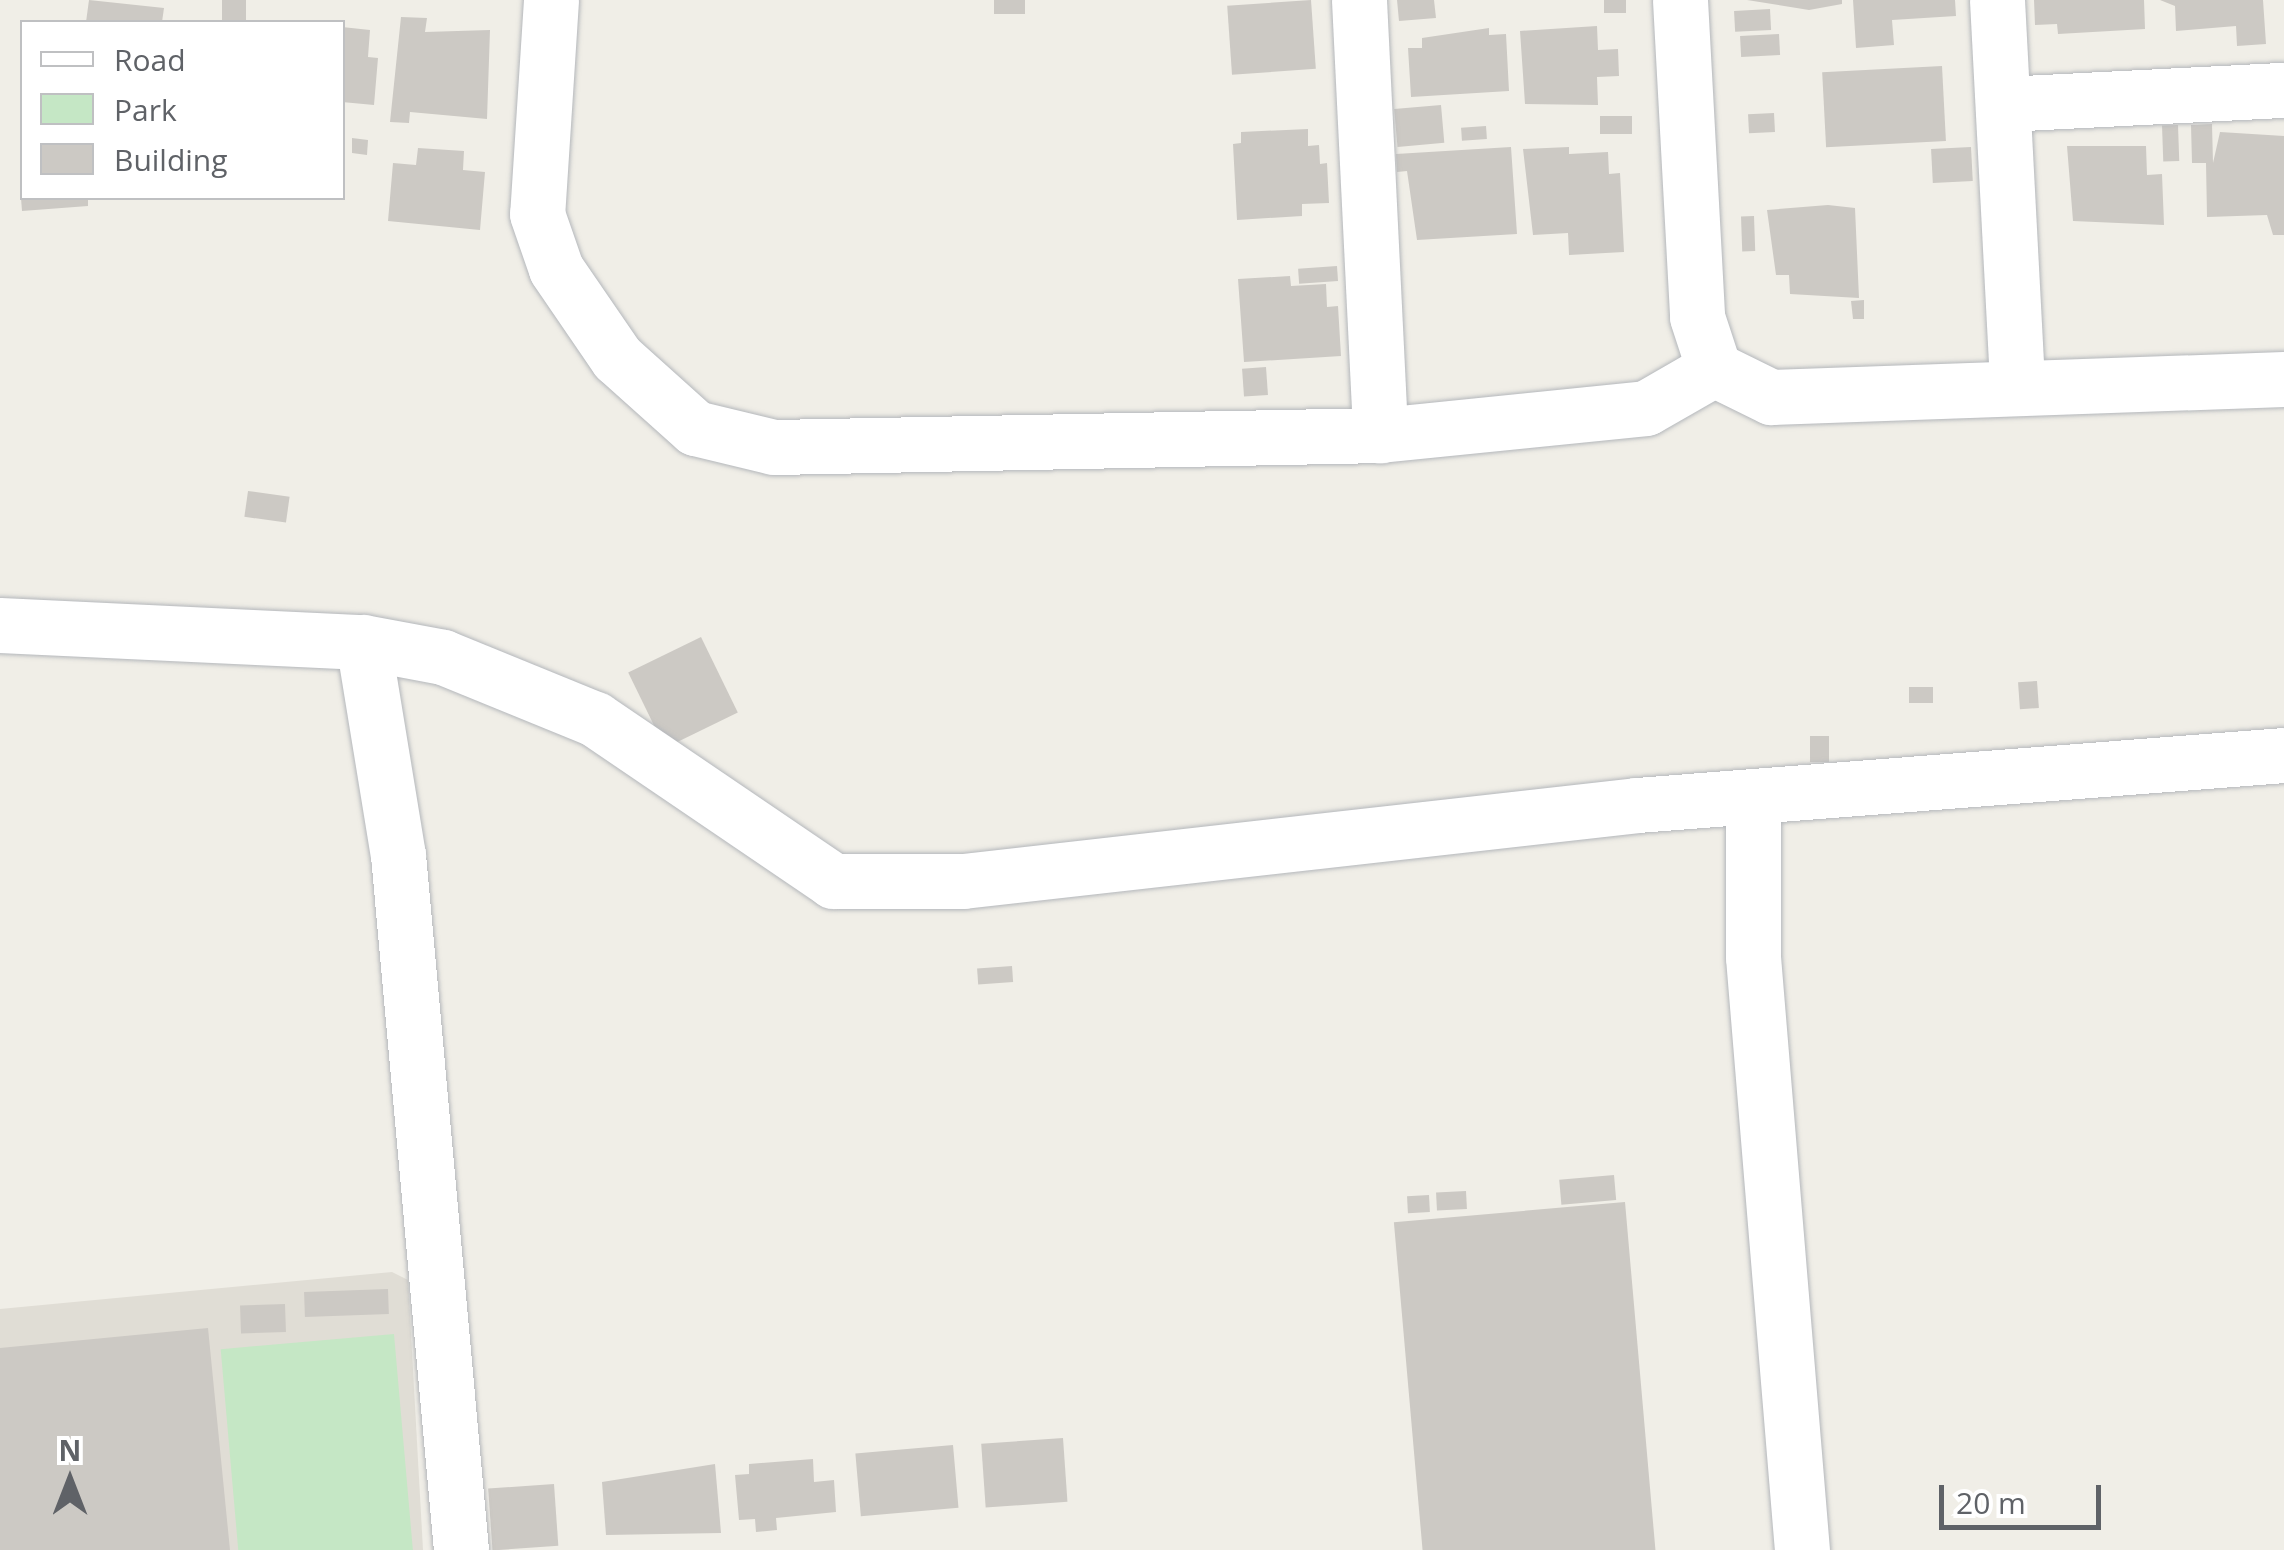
<!DOCTYPE html>
<html>
<head>
<meta charset="utf-8">
<style>
	body { margin:0 }
	#map { position:relative; width:2284px; height:1550px; overflow:hidden; background:#f0eee7; font-family:"Open Sans",sans-serif }
	div>[style] { position:absolute }
	.education>* { inset:0; background:#e0ddd5 }
	.green>* { inset:0; background:#c5e7c5; transform-origin:0 0 }
	.building>* { inset:0; background:#ccc9c4; transform-origin:0 0 }
	.roads { filter:drop-shadow(0 0 2px #b4b7bb) drop-shadow(0 0 2px #b4b7bb) }
	.street>* { height:55px; margin:-27.5px; padding:0 27.5px; transform-origin:27.5px; border-radius:27.5px; background:#fff }
	.secondary>* { height:55px; margin:-27.5px; padding:0 27.5px; transform-origin:27.5px; border-radius:27.5px; background:#fff }
	span { translate:-50% -50%; white-space:nowrap; text-align:center; line-height:1.15; -webkit-text-stroke:8px #fff; paint-order:stroke }
	.legend { position:absolute; left:20px; top:20px; width:325px; height:180px; box-sizing:border-box; background:#fff; border:2px solid #bfc0c2; margin:0; padding:12px 18px; list-style:none; font-size:30px; color:#5f6267 }
	.legend li { display:flex; align-items:center; gap:20px; height:50px }
	.legend b { width:50px; border:2px solid #bfc0c2 }
	.north { position:absolute; left:20px; top:1430px; width:100px; height:100px; -webkit-text-stroke:8px #fff; paint-order:stroke; rotate:0deg; font-size:28px; font-weight:700; line-height:40px; text-align:center; color:#5f6267 }
	.north::after { content:''; display:block; margin:auto; width:35px; height:45px; background:#5f6267; clip-path:polygon(50% 0,100% 100%,50% 72%,0 100%) }
	.scale { position:absolute; left:1939px; top:1485px; width:162px; height:45px; box-sizing:border-box; border:5px solid #5f6267; border-top:0; padding-left:12px; font-size:30px; line-height:35px; white-space:nowrap; color:#5f6267; -webkit-text-stroke:8px #fff; paint-order:stroke }
</style>
</head>
<body>
<div id="map">
	<div class="education">
		<div style="clip-path:polygon(392px 1272px,408px 1280px,423px 1550px,0 1550px,0 1309px)"></div>
	</div>
	<div class="green">
		<div style="left:394px;top:1334px;width:217px;height:174px;rotate:85deg"></div>
	</div>
	<div class="building">
		<div style="clip-path:polygon(89px 0,164px 8px,162px 22px,86px 22px)"></div>
		<div style="left:222px;top:0;width:24px;height:22px"></div>
		<div style="left:994px;top:0;width:31px;height:14px"></div>
		<div style="left:1311px;top:0;width:69px;height:84px;rotate:86deg"></div>
		<div style="clip-path:polygon(1397px 0,1434px 0,1436px 18px,1399px 21px)"></div>
		<div style="left:1604px;top:0;width:22px;height:13px"></div>
		<div style="clip-path:polygon(1747px 0,1842px 0,1842px 4px,1809px 10px)"></div>
		<div style="clip-path:polygon(1853px 0,1955px 0,1956px 16px,1892px 20px,1894px 45px,1856px 48px)"></div>
		<div style="clip-path:polygon(2034px 0,2144px 0,2145px 29px,2058px 34px,2057px 24px,2035px 25px)"></div>
		<div style="clip-path:polygon(2160px 0,2263px 0,2266px 44px,2237px 46px,2236px 26px,2176px 31px,2175px 6px)"></div>
		<div style="left:1770px;top:9px;width:21px;height:36px;rotate:87deg"></div>
		<div style="clip-path:polygon(401px 17px,427px 18px,425px 32px,490px 30px,487px 119px,410px 112px,409px 123px,390px 122px)"></div>
		<div style="clip-path:polygon(1597px 26px,1598px 50px,1618px 49px,1619px 76px,1597px 77px,1598px 105px,1525px 104px,1520px 31px)"></div>
		<div style="clip-path:polygon(342px 27px,370px 30px,368px 57px,378px 58px,374px 105px,342px 102px)"></div>
		<div style="clip-path:polygon(1489px 28px,1489px 35px,1506px 34px,1509px 91px,1411px 97px,1408px 48px,1422px 48px,1422px 38px)"></div>
		<div style="left:1779px;top:34px;width:21px;height:39px;rotate:87deg"></div>
		<div style="left:1942px;top:66px;width:75px;height:120px;rotate:87deg"></div>
		<div style="left:1441px;top:105px;width:38px;height:47px;rotate:85deg"></div>
		<div style="left:1774px;top:113px;width:19px;height:26px;rotate:87deg"></div>
		<div style="left:1600px;top:116px;width:32px;height:18px"></div>
		<div style="clip-path:polygon(2212px 124px,2213px 163px,2220px 132px,2284px 136px,2284px 235px,2273px 235px,2267px 215px,2207px 217px,2206px 163px,2192px 163px,2191px 125px)"></div>
		<div style="left:2178px;top:125px;width:36px;height:16px;rotate:88deg"></div>
		<div style="left:1486px;top:126px;width:13px;height:25px;rotate:86deg"></div>
		<div style="clip-path:polygon(1308px 129px,1308px 146px,1319px 145px,1320px 164px,1327px 163px,1329px 203px,1302px 204px,1302px 216px,1237px 220px,1233px 144px,1241px 143px,1241px 132px)"></div>
		<div style="clip-path:polygon(352px 138px,368px 140px,367px 155px,352px 153px)"></div>
		<div style="clip-path:polygon(2067px 146px,2146px 146px,2147px 175px,2162px 174px,2164px 225px,2073px 221px)"></div>
		<div style="clip-path:polygon(1511px 147px,1517px 234px,1417px 240px,1407px 171px,1397px 172px,1396px 154px)"></div>
		<div style="clip-path:polygon(1569px 147px,1569px 154px,1608px 152px,1609px 174px,1620px 173px,1624px 252px,1569px 255px,1568px 233px,1533px 235px,1523px 149px)"></div>
		<div style="left:1971px;top:147px;width:34px;height:40px;rotate:87deg"></div>
		<div style="clip-path:polygon(418px 148px,464px 151px,463px 170px,485px 172px,480px 230px,388px 221px,393px 163px,416px 165px)"></div>
		<div style="clip-path:polygon(21px 198px,88px 198px,88px 206px,22px 211px)"></div>
		<div style="clip-path:polygon(1828px 205px,1855px 208px,1859px 298px,1790px 294px,1789px 275px,1776px 275px,1767px 210px)"></div>
		<div style="left:1754px;top:216px;width:35px;height:13px;rotate:88deg"></div>
		<div style="left:1337px;top:266px;width:15px;height:39px;rotate:86deg"></div>
		<div style="clip-path:polygon(1290px 276px,1291px 286px,1326px 284px,1327px 307px,1338px 306px,1341px 356px,1244px 362px,1238px 279px)"></div>
		<div style="clip-path:polygon(1864px 300px,1864px 319px,1853px 319px,1851px 301px)"></div>
		<div style="left:1266px;top:367px;width:28px;height:24px;rotate:86deg"></div>
		<div style="left:248px;top:491px;width:42px;height:26px;rotate:8deg"></div>
		<div style="left:701px;top:637px;width:84px;height:81px;rotate:64deg"></div>
		<div style="left:2037px;top:681px;width:27px;height:19px;rotate:86deg"></div>
		<div style="left:1933px;top:687px;width:16px;height:24px;rotate:90deg"></div>
		<div style="left:1810px;top:736px;width:19px;height:26px"></div>
		<div style="left:1012px;top:966px;width:16px;height:35px;rotate:86deg"></div>
		<div style="left:1614px;top:1175px;width:25px;height:55px;rotate:85deg"></div>
		<div style="left:1466px;top:1191px;width:18px;height:30px;rotate:87deg"></div>
		<div style="left:1429px;top:1195px;width:17px;height:22px;rotate:87deg"></div>
		<div style="left:1625px;top:1202px;width:350px;height:232px;rotate:85deg"></div>
		<div style="left:388px;top:1289px;width:25px;height:84px;rotate:88deg"></div>
		<div style="left:285px;top:1304px;width:28px;height:45px;rotate:88deg"></div>
		<div style="clip-path:polygon(208px 1328px,230px 1550px,0 1550px,0 1348px)"></div>
		<div style="left:1063px;top:1438px;width:64px;height:82px;rotate:86deg"></div>
		<div style="left:953px;top:1445px;width:63px;height:98px;rotate:85deg"></div>
		<div style="clip-path:polygon(813px 1459px,814px 1482px,834px 1480px,836px 1512px,776px 1518px,777px 1530px,756px 1532px,755px 1519px,739px 1520px,735px 1475px,749px 1474px,749px 1464px)"></div>
		<div style="clip-path:polygon(715px 1464px,721px 1533px,606px 1535px,602px 1482px)"></div>
		<div style="left:554px;top:1484px;width:62px;height:66px;rotate:86deg"></div>
	</div>
	<div class="roads">
		<div class="street">
			<div style="left:551px;top:0;width:214px;rotate:93.7deg"></div>
			<div style="left:537px;top:214px;width:58px;rotate:70.9deg"></div>
			<div style="left:556px;top:269px;width:108px;rotate:55.6deg"></div>
			<div style="left:617px;top:358px;width:105px;rotate:41.9deg"></div>
			<div style="left:695px;top:428px;width:81px;rotate:13.5deg"></div>
			<div style="left:774px;top:447px;width:606px;rotate:-1.13deg"></div>
			<div style="left:1380px;top:435px;width:267px;rotate:-5.8deg"></div>
			<div style="left:1646px;top:408px;width:78px;rotate:-29.8deg"></div>
			<div style="left:1359px;top:0;width:436px;rotate:87.2deg"></div>
			<div style="left:1997px;top:0;width:387px;rotate:87deg"></div>
			<div style="left:2004px;top:104px;width:280px;rotate:-2.9deg"></div>
			<div style="left:0;top:625px;width:363px;rotate:2.7deg"></div>
			<div style="left:363px;top:642px;width:81px;rotate:10.6deg"></div>
			<div style="left:443px;top:657px;width:164px;rotate:22.2deg"></div>
			<div style="left:595px;top:719px;width:288px;rotate:34.2deg"></div>
			<div style="left:833px;top:881px;width:130px"></div>
			<div style="left:963px;top:881px;width:678px;rotate:-6.43deg"></div>
			<div style="left:1637px;top:805px;width:649px;rotate:-4.42deg"></div>
			<div style="left:363px;top:642px;width:216px;rotate:80.7deg"></div>
			<div style="left:398px;top:855px;width:698px;rotate:84.82deg"></div>
			<div style="left:1753px;top:800px;width:157px;rotate:90deg"></div>
			<div style="left:1753px;top:957px;width:595px;rotate:85.28deg"></div>
		</div>
		<div class="secondary">
			<div style="left:1680px;top:0;width:317px;rotate:86.9deg"></div>
			<div style="left:1697px;top:317px;width:55px;rotate:71.9deg"></div>
			<div style="left:1714px;top:369px;width:64px;rotate:26.2deg"></div>
			<div style="left:1771px;top:397px;width:513px;rotate:-2.01deg"></div>
		</div>
	</div>
	<ul class="legend">
	<li><b style="height:12px;background:#fff"></b>Road</li>
	<li><b style="height:28px;background:#c5e7c5"></b>Park</li>
	<li><b style="height:28px;background:#ccc9c4"></b>Building</li>
	</ul>
	<div class="north">N</div>
	<div class="scale">20 m</div>
</div>
</body>
</html>
